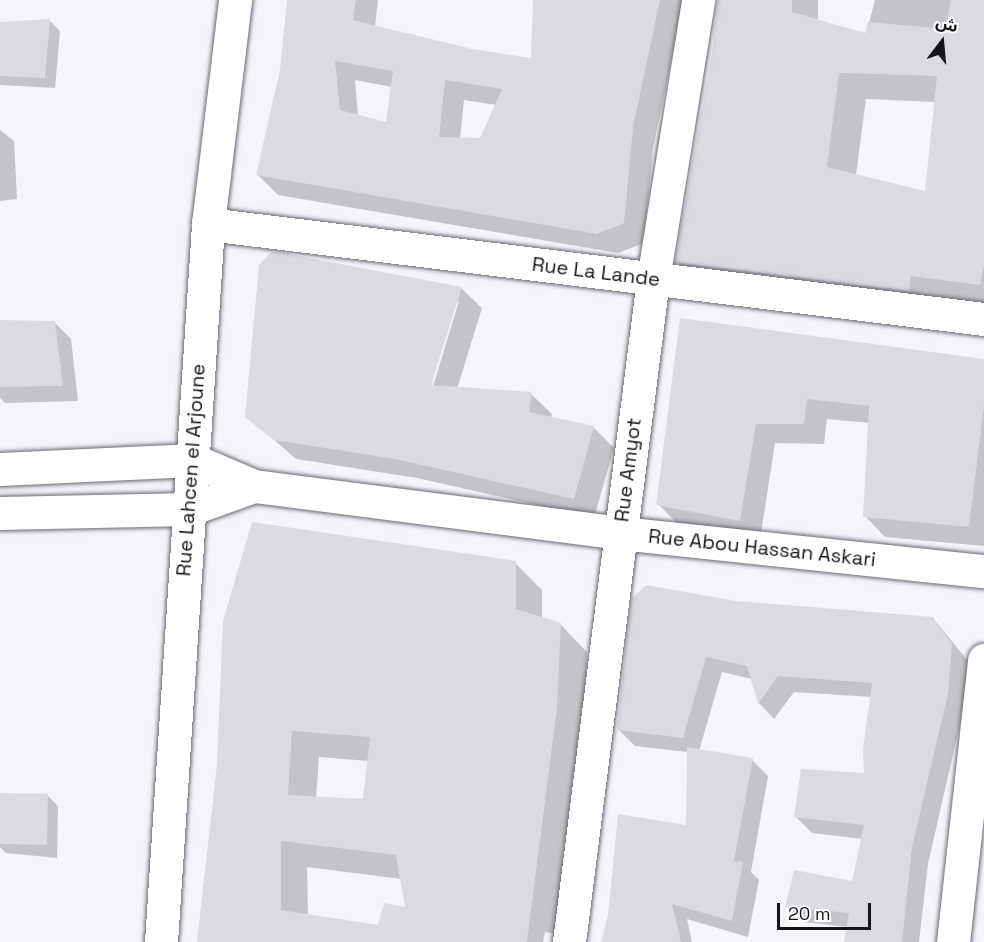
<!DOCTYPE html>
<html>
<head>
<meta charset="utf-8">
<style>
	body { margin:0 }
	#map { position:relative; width:984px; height:942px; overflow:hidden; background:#f6f4fb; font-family:"Space Grotesk","Noto Sans Arabic",sans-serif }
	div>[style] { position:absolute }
	.shadow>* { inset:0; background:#0003 }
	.building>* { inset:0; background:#dcdae1; transform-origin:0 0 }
	.roads { filter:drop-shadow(0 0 2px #6b6970) drop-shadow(0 0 2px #6b6970) }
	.minor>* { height:33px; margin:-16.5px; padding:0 16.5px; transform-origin:16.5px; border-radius:16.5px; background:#fff }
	span { translate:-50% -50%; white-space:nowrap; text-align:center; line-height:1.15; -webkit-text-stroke:5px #fff; paint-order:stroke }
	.street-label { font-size:20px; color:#141416 }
	.north { position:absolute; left:912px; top:12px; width:60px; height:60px; -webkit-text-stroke:4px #fff; paint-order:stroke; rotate:16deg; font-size:16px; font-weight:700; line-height:24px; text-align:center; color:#141416 }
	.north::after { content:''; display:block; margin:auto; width:21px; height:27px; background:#141416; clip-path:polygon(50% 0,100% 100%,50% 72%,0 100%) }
	.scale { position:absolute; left:777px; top:903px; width:94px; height:27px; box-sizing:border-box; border:3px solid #141416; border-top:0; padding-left:8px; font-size:18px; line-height:21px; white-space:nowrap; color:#141416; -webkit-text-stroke:4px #fff; paint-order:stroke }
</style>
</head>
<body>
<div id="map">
	<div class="shadow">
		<div style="clip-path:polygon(evenodd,289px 0,378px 0,375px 27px,472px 50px,533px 59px,534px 0,684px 0,653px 148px,644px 243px,618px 253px,278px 195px,258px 175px,281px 70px,289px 0,355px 80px,392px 87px,387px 123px,358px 116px,355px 80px,289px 0,464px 100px,497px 105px,481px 140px,460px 139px,464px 100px)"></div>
		<div style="clip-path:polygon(evenodd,719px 0,818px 0,818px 21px,866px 35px,875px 0,984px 0,984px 308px,704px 289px,677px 262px,714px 53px,719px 0,866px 99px,936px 102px,927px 193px,856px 175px,866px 99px)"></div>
		<div style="clip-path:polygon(49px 20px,60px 31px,55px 88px,0 85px,0 24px)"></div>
		<div style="clip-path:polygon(0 130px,14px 141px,17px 199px,0 201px)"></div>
		<div style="clip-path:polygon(evenodd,461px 288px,482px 308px,457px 389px,531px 394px,552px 414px,551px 418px,594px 428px,614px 448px,594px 518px,417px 478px,296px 459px,247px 416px,461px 288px,456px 301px,459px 301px,431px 393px,428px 392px,456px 301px)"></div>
		<div style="clip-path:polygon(681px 320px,984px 360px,984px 546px,885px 537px,865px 516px,870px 423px,827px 419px,824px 444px,775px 443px,760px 540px,678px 524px,658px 504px)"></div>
		<div style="clip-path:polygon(0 322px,55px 323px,71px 339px,78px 401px,5px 403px,0 398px)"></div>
		<div style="clip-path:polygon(evenodd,515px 563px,542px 590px,542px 619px,560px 624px,587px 652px,584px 735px,558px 934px,545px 932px,543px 942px,198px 942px,219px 764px,515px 563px,319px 757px,369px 761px,365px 801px,316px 798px,319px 757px,515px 563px,307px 867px,401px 879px,406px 908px,379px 927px,308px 916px,307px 867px)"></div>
		<div style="clip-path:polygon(735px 602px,933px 618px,968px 661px,963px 711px,928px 864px,919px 942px,846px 942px,848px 927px,803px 922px,787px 906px,853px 883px,863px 839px,812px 833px,796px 817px,866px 774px,872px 697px,794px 692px,774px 719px,759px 703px,752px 679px,722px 672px,699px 751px,752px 760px,768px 776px,751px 872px,759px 880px,748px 937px,687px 919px,692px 942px,603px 942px,688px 826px,688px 752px,635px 746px,619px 730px)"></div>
		<div style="clip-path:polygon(0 794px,47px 795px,58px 806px,57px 858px,6px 853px,0 847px)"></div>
	</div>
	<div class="building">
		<div style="clip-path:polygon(evenodd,287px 0,356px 0,353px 20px,472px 49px,531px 58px,533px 0,660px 0,633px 127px,624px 223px,597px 234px,256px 175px,280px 70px,287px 0,335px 61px,393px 71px,386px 122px,340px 110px,335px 61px,287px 0,445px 80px,502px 89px,480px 138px,439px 137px,445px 80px)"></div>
		<div style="clip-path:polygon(evenodd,718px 0,792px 0,792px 12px,865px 33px,868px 22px,945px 29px,951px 0,984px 0,984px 265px,980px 285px,911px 276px,909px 291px,675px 262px,712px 52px,718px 0,839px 73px,937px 76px,925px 191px,827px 167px,839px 73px)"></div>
		<div style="clip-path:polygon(50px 19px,45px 78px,0 76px,0 22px)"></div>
		<div style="clip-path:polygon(272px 251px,462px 287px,431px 385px,532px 392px,529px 412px,594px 426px,574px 499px,395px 459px,274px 440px,245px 417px,259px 265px)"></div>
		<div style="clip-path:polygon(680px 318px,984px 359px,984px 406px,969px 527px,863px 517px,869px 406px,807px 399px,804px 424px,756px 424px,740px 521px,656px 505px)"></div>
		<div style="clip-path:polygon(0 320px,55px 321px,63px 386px,0 387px)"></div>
		<div style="clip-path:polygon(evenodd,252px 522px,516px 561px,516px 609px,561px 623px,557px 707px,527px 942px,197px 942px,217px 764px,223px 621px,252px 522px,292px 731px,370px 737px,363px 799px,288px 795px,292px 731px,252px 522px,281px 841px,396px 855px,405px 907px,384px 903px,378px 925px,281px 910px,281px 841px)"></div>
		<div style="clip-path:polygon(646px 585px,736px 601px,933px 617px,952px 644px,948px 694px,912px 847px,902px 942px,844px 942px,849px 913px,785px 907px,794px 870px,852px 881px,864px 825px,794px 817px,801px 769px,864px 773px,863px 749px,872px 683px,778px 676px,758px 704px,747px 666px,706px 657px,683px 738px,617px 730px,631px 599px)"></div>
		<div style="clip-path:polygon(687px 747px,753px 758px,734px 861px,743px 862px,732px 921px,672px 904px,681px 942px,601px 942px,608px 915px,618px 814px,686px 825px)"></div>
		<div style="left:0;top:793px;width:48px;height:51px;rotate:1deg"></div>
	</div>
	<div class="roads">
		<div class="minor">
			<div style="left:208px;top:224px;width:782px;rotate:6.98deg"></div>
			<div style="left:0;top:469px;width:193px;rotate:-2.7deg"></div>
			<div style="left:193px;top:460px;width:66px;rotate:23.1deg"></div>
			<div style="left:254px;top:486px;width:369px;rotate:7.3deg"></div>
			<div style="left:620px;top:533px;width:366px;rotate:6deg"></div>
			<div style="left:0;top:513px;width:190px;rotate:-1.2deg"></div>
			<div style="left:190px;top:509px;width:68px;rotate:-19.8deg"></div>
			<div style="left:161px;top:942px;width:720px;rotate:-86.25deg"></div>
			<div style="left:208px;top:224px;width:226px;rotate:-83.1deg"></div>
			<div style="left:569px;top:942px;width:668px;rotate:-82.78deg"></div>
			<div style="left:653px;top:279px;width:283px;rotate:-80.8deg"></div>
			<div style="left:953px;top:942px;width:284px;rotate:-83.7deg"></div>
		</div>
	</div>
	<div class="street-label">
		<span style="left:596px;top:272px;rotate:7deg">Rue La Lande</span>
		<span style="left:191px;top:470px;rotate:-86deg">Rue Lahcen el Arjoune</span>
		<span style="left:628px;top:470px;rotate:-83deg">Rue Amyot</span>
		<span style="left:762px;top:548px;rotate:6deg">Rue Abou Hassan Askari</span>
	</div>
	<div class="north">ش</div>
	<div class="scale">20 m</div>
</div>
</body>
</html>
